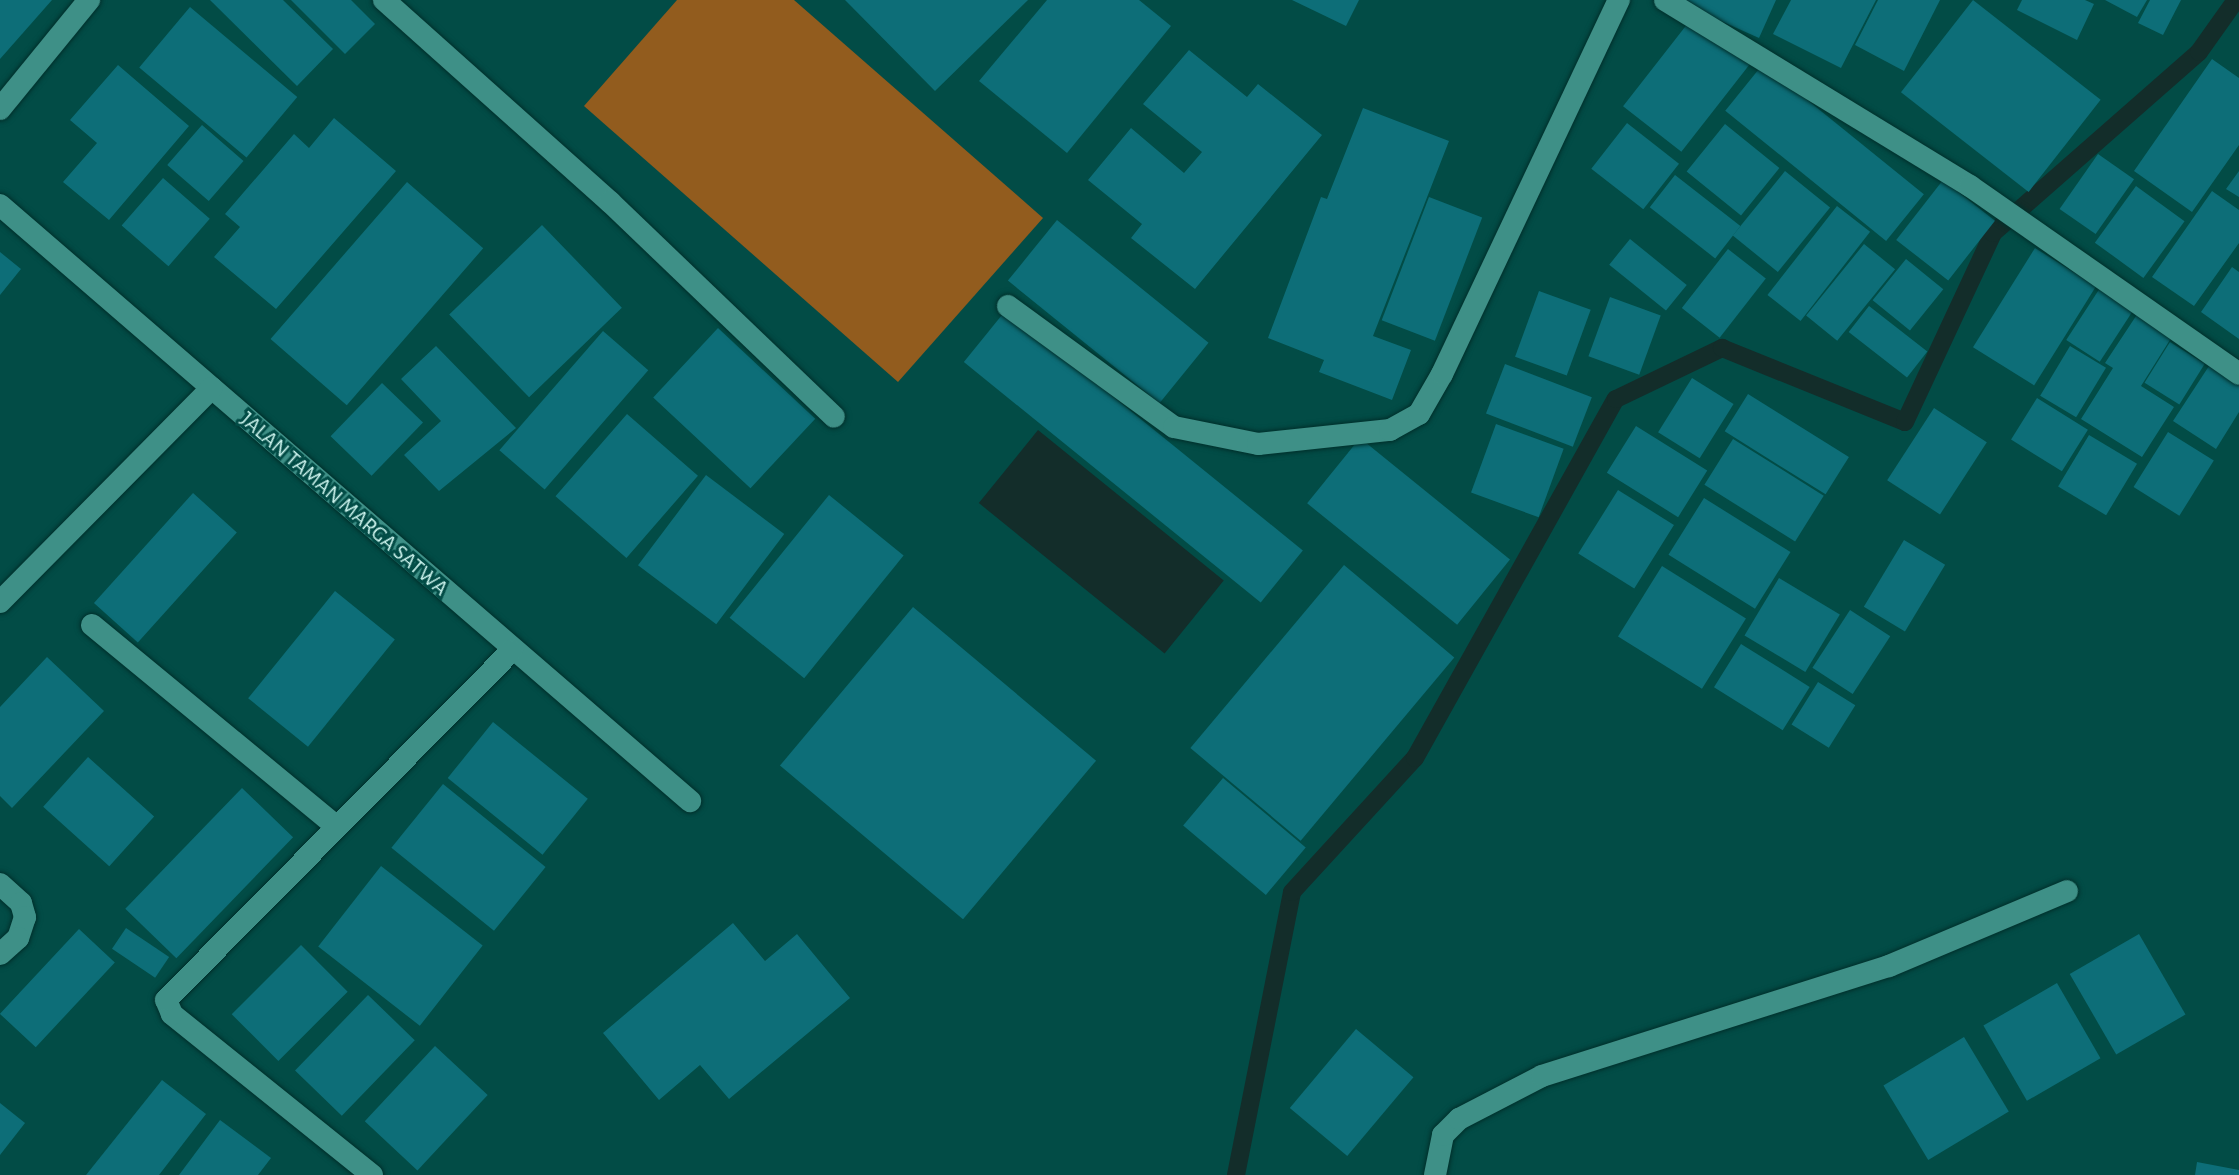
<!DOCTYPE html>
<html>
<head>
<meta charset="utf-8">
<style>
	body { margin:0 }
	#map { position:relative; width:2239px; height:1175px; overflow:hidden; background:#024c46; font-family:"Alegreya Sans",sans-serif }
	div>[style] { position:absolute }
	.green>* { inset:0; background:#925c1e }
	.water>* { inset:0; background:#132d2a; transform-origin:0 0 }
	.stream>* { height:18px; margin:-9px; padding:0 9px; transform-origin:9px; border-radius:9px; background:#132d2a }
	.building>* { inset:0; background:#0d6e78; transform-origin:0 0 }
	.roads { filter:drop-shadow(0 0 2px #002f2b) drop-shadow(0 0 2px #002f2b) }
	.service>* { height:22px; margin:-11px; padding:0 11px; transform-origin:11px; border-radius:11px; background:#3e9087 }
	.minor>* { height:22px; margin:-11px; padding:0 11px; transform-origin:11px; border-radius:11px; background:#3e9087 }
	span { translate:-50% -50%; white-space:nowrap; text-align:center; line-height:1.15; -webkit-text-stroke:6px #024c46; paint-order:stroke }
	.street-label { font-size:22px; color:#cdf4ee }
</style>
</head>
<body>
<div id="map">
	<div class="green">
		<div style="clip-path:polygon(677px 0,794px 0,1043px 218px,898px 382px,584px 106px)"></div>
	</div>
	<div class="water">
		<div style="left:1038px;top:430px;width:239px;height:94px;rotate:39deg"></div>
	</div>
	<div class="stream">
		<div style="left:1236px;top:1175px;width:288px;rotate:-78.8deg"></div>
		<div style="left:1292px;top:892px;width:182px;rotate:-47.5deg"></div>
		<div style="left:1415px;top:758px;width:411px;rotate:-60.8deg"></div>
		<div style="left:1616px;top:399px;width:118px;rotate:-25.7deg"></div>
		<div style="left:1722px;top:348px;width:197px;rotate:22deg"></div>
		<div style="left:1905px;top:422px;width:208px;rotate:-65deg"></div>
		<div style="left:1993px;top:233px;width:274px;rotate:-41.3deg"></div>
		<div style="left:2199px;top:52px;width:64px;rotate:-54.6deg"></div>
	</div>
	<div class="building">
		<div style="clip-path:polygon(0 0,52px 0,0 59px)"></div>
		<div style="clip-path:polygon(210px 0,283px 0,333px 49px,297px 86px)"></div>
		<div style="clip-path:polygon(291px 0,351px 0,375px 24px,345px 54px)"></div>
		<div style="clip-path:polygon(845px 0,1028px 0,935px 91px)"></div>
		<div style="clip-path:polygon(1047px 0,1139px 0,1171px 26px,1067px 153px,979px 81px)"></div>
		<div style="clip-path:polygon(1292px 0,1359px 0,1346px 26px)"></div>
		<div style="clip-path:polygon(1674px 0,1776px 0,1759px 38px)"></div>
		<div style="clip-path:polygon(1791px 0,1876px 0,1841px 68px,1773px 34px)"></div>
		<div style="clip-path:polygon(1878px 0,1940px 0,1904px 71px,1855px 45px)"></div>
		<div style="left:1973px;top:0;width:162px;height:117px;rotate:38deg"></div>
		<div style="clip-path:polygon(2022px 0,2085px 0,2094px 4px,2077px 40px,2017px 10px)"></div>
		<div style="clip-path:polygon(2105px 0,2147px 0,2137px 17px)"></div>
		<div style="clip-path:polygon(2150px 0,2181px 0,2163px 35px,2138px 23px)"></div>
		<div style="left:190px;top:7px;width:140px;height:79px;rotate:40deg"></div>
		<div style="left:1692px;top:18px;width:74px;height:112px;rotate:38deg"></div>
		<div style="clip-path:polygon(1189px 50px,1247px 97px,1258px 84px,1322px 135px,1195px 289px,1131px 238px,1142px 224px,1088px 180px,1131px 128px,1184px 173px,1202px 152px,1143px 104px)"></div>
		<div style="clip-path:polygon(2212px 59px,2239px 78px,2239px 145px,2192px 212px,2134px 171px)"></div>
		<div style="left:1763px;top:64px;width:207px;height:60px;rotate:39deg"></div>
		<div style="clip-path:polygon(118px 65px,189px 126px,109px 220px,63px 182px,97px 143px,70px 120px)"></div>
		<div style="clip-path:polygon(1363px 108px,1449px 141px,1373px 336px,1411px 350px,1392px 400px,1319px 372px,1324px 360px,1268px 338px,1321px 197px,1327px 199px)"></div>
		<div style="clip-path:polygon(334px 118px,396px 171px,276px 309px,214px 257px,240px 227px,225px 214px,294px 134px,309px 148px)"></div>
		<div style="left:1627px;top:123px;width:66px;height:58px;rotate:38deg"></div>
		<div style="left:1725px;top:124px;width:70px;height:61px;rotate:39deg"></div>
		<div style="left:202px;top:125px;width:55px;height:53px;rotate:41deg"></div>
		<div style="left:2098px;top:154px;width:44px;height:67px;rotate:35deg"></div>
		<div style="left:1785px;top:171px;width:58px;height:83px;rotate:39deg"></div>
		<div style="clip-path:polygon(2239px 171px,2239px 197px,2226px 189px)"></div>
		<div style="left:1675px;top:175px;width:83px;height:41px;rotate:38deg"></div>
		<div style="left:163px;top:178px;width:62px;height:63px;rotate:41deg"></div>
		<div style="left:1943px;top:180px;width:66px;height:76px;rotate:38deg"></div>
		<div style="left:407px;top:182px;width:101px;height:208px;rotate:41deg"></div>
		<div style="left:2136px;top:186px;width:60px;height:70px;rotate:36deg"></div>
		<div style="clip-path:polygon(2212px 191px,2239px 210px,2239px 243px,2194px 306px,2152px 277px)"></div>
		<div style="left:1429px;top:197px;width:57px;height:132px;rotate:21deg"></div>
		<div style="left:1837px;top:206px;width:42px;height:113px;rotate:38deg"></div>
		<div style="left:1057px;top:220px;width:195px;height:78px;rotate:39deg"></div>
		<div style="left:542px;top:225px;width:115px;height:129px;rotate:46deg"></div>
		<div style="left:1630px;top:239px;width:73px;height:33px;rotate:39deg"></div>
		<div style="left:1864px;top:244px;width:40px;height:92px;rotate:39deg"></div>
		<div style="left:2035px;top:248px;width:72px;height:117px;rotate:32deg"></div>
		<div style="left:1728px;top:249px;width:48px;height:75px;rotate:38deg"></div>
		<div style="clip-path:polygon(0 252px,21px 269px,0 295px)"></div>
		<div style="left:1906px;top:259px;width:48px;height:53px;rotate:39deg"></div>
		<div style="clip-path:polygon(2232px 267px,2239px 272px,2239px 339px,2201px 312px)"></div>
		<div style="left:2100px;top:288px;width:40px;height:62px;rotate:33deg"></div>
		<div style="left:1539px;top:291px;width:55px;height:70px;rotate:20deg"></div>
		<div style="left:1610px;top:297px;width:54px;height:63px;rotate:20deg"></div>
		<div style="left:1869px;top:306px;width:74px;height:33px;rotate:38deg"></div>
		<div style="left:1006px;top:310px;width:382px;height:67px;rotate:39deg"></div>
		<div style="clip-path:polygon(2138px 313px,2173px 335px,2141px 386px,2174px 407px,2142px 457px,2081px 419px,2113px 368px,2105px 363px)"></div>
		<div style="left:718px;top:328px;width:133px;height:95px;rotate:43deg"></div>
		<div style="left:603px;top:331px;width:60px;height:158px;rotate:41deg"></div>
		<div style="left:2170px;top:342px;width:41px;height:48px;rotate:32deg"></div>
		<div style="clip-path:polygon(436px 346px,516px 428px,439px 491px,404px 455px,441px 421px,401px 379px)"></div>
		<div style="left:2070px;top:346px;width:42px;height:58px;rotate:31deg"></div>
		<div style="left:1505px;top:364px;width:93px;height:53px;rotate:21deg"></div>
		<div style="clip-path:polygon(2209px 366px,2239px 384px,2239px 412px,2216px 449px,2173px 421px)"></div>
		<div style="left:1692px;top:378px;width:49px;height:64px;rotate:32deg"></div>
		<div style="left:382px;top:383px;width:57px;height:74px;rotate:44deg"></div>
		<div style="left:1748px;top:394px;width:119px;height:44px;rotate:32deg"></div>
		<div style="left:2037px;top:398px;width:60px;height:49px;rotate:32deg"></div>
		<div style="left:1934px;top:408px;width:63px;height:86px;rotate:33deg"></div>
		<div style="left:627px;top:414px;width:94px;height:109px;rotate:41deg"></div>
		<div style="left:1496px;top:424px;width:72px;height:73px;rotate:20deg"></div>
		<div style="left:1636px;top:426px;width:84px;height:55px;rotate:32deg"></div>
		<div style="left:2168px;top:432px;width:54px;height:65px;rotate:32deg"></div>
		<div style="left:2089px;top:435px;width:56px;height:60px;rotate:31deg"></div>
		<div style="left:1360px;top:438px;width:193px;height:84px;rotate:39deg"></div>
		<div style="left:1733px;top:439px;width:107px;height:54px;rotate:32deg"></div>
		<div style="left:706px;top:475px;width:98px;height:113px;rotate:37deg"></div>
		<div style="left:1618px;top:490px;width:66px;height:75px;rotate:32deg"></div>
		<div style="left:193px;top:493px;width:59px;height:148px;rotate:42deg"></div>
		<div style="left:829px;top:495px;width:96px;height:158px;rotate:39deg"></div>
		<div style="left:1704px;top:498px;width:102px;height:67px;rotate:32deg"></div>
		<div style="left:1904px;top:540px;width:48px;height:78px;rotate:31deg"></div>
		<div style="left:1344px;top:565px;width:144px;height:239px;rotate:40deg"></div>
		<div style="left:1662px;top:566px;width:99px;height:83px;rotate:32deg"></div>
		<div style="left:1779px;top:578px;width:71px;height:67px;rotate:31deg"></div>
		<div style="left:335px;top:591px;width:77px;height:138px;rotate:39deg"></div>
		<div style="left:913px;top:607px;width:239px;height:207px;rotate:40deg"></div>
		<div style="left:1850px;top:610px;width:48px;height:69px;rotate:33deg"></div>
		<div style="left:1741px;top:644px;width:81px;height:51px;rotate:32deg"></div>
		<div style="clip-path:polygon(47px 657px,104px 711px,12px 808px,0 796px,0 707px)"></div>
		<div style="left:1818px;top:682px;width:44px;height:50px;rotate:32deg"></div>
		<div style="left:493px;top:722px;width:122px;height:72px;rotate:39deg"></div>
		<div style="left:88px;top:757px;width:89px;height:67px;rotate:42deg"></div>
		<div style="left:1223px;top:778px;width:108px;height:62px;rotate:40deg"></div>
		<div style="left:443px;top:784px;width:132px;height:82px;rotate:39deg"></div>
		<div style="left:242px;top:788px;width:71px;height:168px;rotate:44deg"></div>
		<div style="left:381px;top:866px;width:129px;height:102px;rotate:38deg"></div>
		<div style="clip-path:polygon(733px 923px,765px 961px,797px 934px,850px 998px,729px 1099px,700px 1065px,659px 1100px,603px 1033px)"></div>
		<div style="left:126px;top:928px;width:52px;height:25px;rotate:34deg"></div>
		<div style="left:79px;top:929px;width:49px;height:116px;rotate:43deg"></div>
		<div style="left:2139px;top:934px;width:93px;height:80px;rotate:60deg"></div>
		<div style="left:301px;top:945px;width:66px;height:98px;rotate:45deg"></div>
		<div style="left:2057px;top:983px;width:87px;height:85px;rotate:60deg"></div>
		<div style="left:368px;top:995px;width:65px;height:105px;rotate:44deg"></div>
		<div style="left:1356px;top:1029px;width:75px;height:103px;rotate:40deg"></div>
		<div style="left:1964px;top:1037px;width:87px;height:94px;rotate:59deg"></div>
		<div style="left:435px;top:1046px;width:72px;height:103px;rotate:43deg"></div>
		<div style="clip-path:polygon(162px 1080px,206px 1114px,159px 1175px,86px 1175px)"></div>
		<div style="clip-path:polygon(0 1103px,25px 1123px,0 1155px)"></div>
		<div style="clip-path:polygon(220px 1120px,271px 1158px,258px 1175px,179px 1175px)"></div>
		<div style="clip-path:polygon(2197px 1162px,2239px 1170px,2239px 1175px,2195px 1175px)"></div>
	</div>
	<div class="roads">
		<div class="service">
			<div style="left:384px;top:0;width:303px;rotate:41.8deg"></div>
			<div style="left:610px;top:202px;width:310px;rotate:43.8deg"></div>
			<div style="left:1435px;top:1175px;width:41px;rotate:-78.7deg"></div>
			<div style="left:1443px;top:1135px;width:23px;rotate:-45deg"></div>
			<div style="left:1459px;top:1119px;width:93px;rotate:-27.4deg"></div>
			<div style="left:1542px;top:1076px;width:364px;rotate:-17.6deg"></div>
			<div style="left:1889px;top:966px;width:193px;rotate:-22.8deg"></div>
		</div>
		<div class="minor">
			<div style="left:1665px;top:0;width:357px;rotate:31.4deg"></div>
			<div style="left:1970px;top:186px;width:328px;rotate:34.9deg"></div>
			<div style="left:0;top:109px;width:141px;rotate:-50.8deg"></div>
			<div style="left:0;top:205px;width:912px;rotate:40.82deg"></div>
			<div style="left:1008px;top:306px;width:205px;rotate:36.1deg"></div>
			<div style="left:1174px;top:427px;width:86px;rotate:11.4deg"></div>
			<div style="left:1258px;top:444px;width:133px;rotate:-6.1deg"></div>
			<div style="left:1390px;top:430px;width:33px;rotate:-29deg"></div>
			<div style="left:1419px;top:414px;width:46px;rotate:-60.1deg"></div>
			<div style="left:1442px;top:374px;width:414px;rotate:-64.7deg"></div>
			<div style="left:0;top:602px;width:301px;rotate:-45.3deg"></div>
			<div style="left:92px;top:625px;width:316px;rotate:39.5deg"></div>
			<div style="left:0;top:884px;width:28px;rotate:42deg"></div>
			<div style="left:21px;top:903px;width:15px;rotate:74deg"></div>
			<div style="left:25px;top:917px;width:22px;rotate:108deg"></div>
			<div style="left:18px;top:938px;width:24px;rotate:138deg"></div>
			<div style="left:372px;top:1175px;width:257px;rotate:-141.2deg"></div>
			<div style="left:172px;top:1014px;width:15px;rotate:-113deg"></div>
			<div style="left:166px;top:1000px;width:491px;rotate:-45.3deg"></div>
		</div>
	</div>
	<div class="street-label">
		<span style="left:344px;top:504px;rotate:41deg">JALAN TAMAN MARGA SATWA</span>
	</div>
</div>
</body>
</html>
